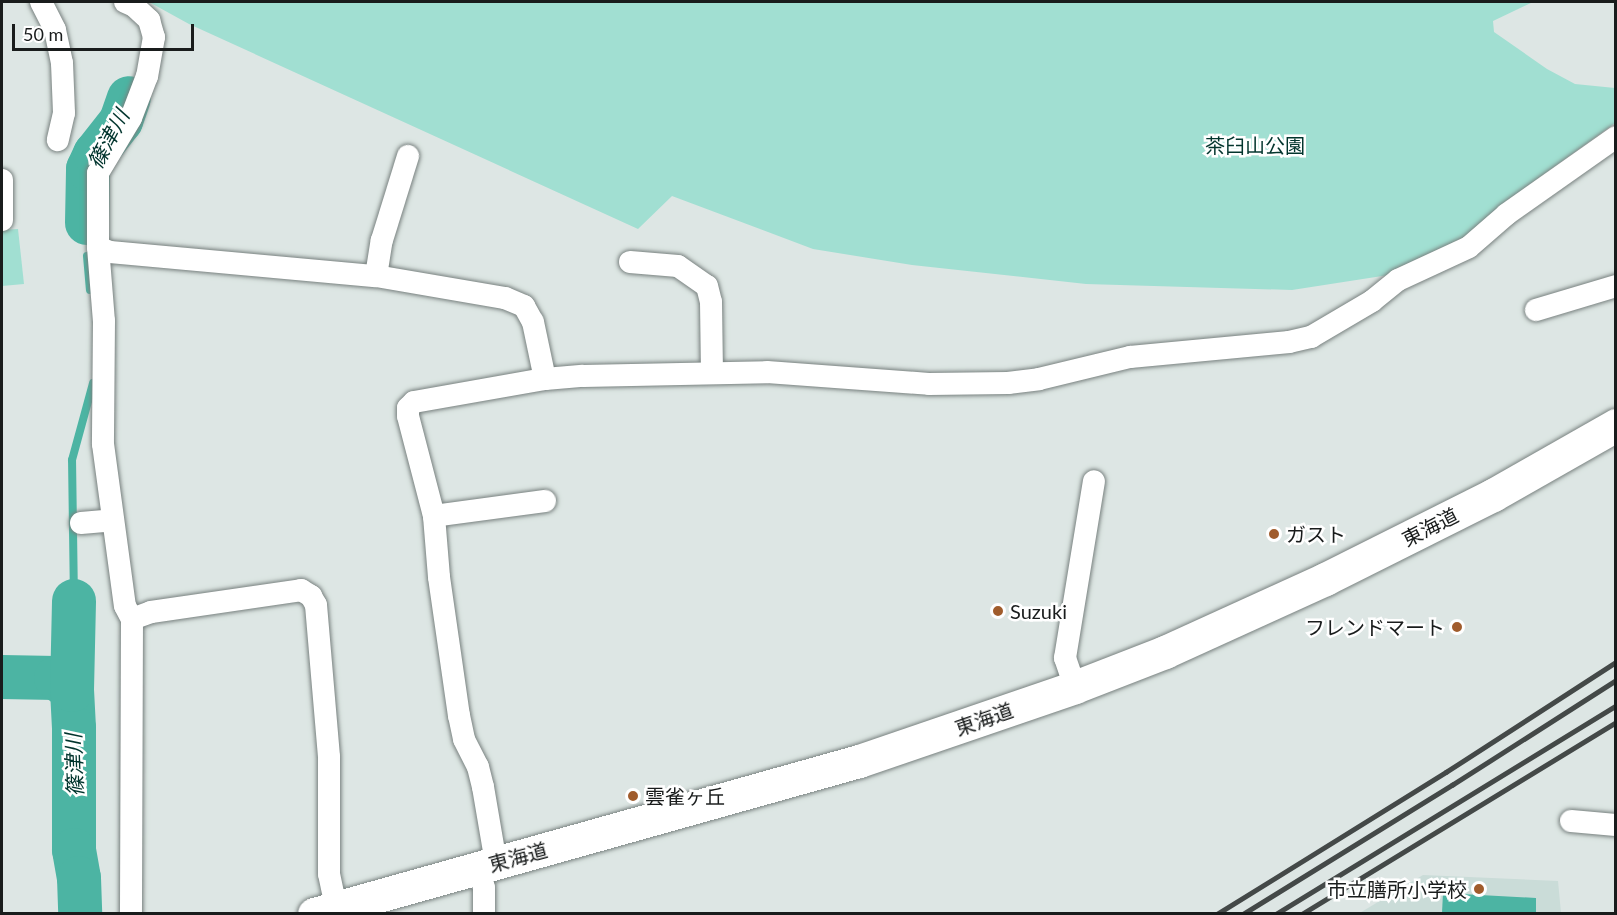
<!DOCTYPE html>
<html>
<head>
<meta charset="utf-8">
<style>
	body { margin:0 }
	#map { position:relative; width:1617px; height:915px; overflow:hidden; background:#dde6e4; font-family:Lato,"Noto Sans JP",sans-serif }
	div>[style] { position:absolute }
	.built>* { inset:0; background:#cadcd8 }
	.green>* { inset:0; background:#a1dfd2 }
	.water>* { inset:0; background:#4cb4a3 }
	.stream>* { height:8px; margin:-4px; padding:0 4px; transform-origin:4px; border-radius:4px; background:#4cb4a3 }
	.river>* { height:44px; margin:-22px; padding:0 22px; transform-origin:22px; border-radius:22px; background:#4cb4a3 }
	.roads { filter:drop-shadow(0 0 2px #78817f) drop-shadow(0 0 2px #78817f) }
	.street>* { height:22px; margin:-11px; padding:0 11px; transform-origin:11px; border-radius:11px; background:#fff }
	.highway>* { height:33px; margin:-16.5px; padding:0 16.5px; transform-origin:16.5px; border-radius:16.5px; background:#fff }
	.rail>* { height:4.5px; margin:-2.25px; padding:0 2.25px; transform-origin:2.25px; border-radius:2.25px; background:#444948 }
	.dots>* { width:16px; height:16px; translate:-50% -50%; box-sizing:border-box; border:3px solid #fff; border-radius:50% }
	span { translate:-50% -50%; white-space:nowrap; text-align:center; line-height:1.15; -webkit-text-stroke:5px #fff; paint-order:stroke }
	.park-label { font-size:20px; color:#02352d }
	.street-label { font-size:20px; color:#191c1c }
	.poi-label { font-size:20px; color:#191c1c }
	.left { translate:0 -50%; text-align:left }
	.right { translate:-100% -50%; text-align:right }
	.water-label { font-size:21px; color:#01342d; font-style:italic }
	.frame { position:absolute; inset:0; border:3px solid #191c1c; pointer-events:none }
	.scale { position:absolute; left:12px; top:24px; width:182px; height:27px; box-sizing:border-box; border:3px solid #191c1c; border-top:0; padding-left:8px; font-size:18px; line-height:21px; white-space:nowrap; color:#191c1c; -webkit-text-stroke:4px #fff; paint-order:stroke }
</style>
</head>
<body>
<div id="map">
	<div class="built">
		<div style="clip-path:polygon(1423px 875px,1558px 881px,1561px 913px,1358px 914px)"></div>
	</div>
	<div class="green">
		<div style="clip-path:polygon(149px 2px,1533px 2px,1493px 21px,1494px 32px,1547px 69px,1575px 84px,1615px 88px,1615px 123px,1522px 190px,1467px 241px,1395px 274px,1292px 290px,1086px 284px,912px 265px,813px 249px,672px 196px,638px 229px,189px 24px)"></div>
		<div style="clip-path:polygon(18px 229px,24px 284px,2px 286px,2px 230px)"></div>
	</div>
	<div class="water">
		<div style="clip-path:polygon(1443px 893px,1536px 898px,1536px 913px,1442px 913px)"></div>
	</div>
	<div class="stream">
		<div style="left:87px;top:256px;width:34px;rotate:85deg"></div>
		<div style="left:74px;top:601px;width:141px;rotate:-90.8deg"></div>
		<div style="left:72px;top:460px;width:80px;rotate:-74.7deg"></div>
	</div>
	<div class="river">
		<div style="left:87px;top:223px;width:54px;rotate:-88.9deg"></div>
		<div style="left:88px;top:169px;width:17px;rotate:-65deg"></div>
		<div style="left:95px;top:154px;width:42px;rotate:-51.8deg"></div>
		<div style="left:121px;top:121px;width:24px;rotate:-71deg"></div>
		<div style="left:2px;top:677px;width:54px;rotate:1.1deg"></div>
		<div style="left:56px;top:678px;width:20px;rotate:37deg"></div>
		<div style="left:72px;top:690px;width:38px;rotate:87deg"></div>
		<div style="left:74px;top:728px;width:122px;rotate:90deg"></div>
		<div style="left:74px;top:850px;width:28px;rotate:80deg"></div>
		<div style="left:79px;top:878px;width:36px;rotate:88deg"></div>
		<div style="left:72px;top:690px;width:89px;rotate:-88.7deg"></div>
	</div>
	<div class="roads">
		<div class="street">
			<div style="left:41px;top:2px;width:31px;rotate:63deg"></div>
			<div style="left:55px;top:30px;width:34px;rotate:78deg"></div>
			<div style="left:62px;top:63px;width:50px;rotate:87.7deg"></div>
			<div style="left:64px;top:113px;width:28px;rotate:103deg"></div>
			<div style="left:125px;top:2px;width:10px;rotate:24deg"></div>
			<div style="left:134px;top:6px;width:21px;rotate:43deg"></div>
			<div style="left:149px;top:20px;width:18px;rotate:74deg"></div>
			<div style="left:154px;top:37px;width:40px;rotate:100deg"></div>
			<div style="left:147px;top:76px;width:45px;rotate:110.9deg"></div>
			<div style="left:131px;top:118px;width:64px;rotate:121deg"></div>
			<div style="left:98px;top:173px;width:74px;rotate:90deg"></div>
			<div style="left:98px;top:247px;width:74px;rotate:85.4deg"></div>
			<div style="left:104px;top:321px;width:123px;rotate:90.5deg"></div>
			<div style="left:103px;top:444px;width:163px;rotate:82.3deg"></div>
			<div style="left:125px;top:606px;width:15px;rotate:62deg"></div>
			<div style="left:132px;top:619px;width:295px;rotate:90.2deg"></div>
			<div style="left:2px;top:180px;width:40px;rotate:90deg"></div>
			<div style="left:98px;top:247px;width:13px;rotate:23deg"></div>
			<div style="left:110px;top:252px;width:267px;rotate:5.2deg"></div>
			<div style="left:376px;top:276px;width:131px;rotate:9.7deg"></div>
			<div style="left:505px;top:298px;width:21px;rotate:23deg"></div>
			<div style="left:524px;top:306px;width:18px;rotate:61deg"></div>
			<div style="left:533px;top:322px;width:58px;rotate:78.1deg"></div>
			<div style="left:630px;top:262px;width:48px;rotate:4.8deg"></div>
			<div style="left:678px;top:266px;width:35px;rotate:35deg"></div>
			<div style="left:707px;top:286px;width:16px;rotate:76deg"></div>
			<div style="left:711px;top:302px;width:70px;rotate:89.2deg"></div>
			<div style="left:376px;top:276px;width:36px;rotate:-81deg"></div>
			<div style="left:382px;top:240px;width:88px;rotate:-72.8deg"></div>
			<div style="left:1536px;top:310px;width:84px;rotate:-16.7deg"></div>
			<div style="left:434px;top:516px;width:112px;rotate:-7.7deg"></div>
			<div style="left:81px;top:523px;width:32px;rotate:-5deg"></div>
			<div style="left:132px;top:619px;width:20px;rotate:-20deg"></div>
			<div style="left:151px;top:612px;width:152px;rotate:-8.3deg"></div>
			<div style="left:301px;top:590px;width:12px;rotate:31deg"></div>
			<div style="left:311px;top:596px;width:10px;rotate:61deg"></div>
			<div style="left:316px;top:605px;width:153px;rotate:85.1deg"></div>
			<div style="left:329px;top:757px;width:117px;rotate:90deg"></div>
			<div style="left:329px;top:874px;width:35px;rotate:78deg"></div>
			<div style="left:1075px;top:687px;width:31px;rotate:-109deg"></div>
			<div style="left:1065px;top:658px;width:179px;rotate:-80.7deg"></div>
			<div style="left:1571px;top:821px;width:45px;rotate:5.1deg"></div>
			<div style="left:496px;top:863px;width:77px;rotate:-99.7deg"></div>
			<div style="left:483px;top:787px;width:21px;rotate:-104deg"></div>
			<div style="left:478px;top:767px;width:31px;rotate:-117deg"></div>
			<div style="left:464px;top:739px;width:24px;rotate:-102deg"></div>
			<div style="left:459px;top:716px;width:140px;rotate:-98.2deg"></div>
			<div style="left:439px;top:577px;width:61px;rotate:-94.7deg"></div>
			<div style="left:434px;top:516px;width:103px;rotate:-104.6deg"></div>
			<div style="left:408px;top:416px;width:8px;rotate:-90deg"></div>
			<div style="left:408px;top:408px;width:8px;rotate:-45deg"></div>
			<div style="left:414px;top:402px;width:133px;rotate:-10deg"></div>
			<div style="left:545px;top:379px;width:38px;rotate:-5deg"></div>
			<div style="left:583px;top:376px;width:184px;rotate:-1.2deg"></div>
			<div style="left:767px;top:372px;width:162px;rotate:4.2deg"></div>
			<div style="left:929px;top:384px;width:79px;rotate:-0.7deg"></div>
			<div style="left:1008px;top:383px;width:31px;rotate:-7deg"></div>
			<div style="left:1039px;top:379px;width:94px;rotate:-13.6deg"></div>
			<div style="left:1130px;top:357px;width:160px;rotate:-5.4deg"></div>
			<div style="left:1289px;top:342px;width:23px;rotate:-13deg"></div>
			<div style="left:1311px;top:337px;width:71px;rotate:-30.5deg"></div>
			<div style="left:1372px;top:301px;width:33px;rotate:-39deg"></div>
			<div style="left:1398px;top:280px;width:78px;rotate:-24.9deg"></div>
			<div style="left:1469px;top:247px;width:50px;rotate:-41deg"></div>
			<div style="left:1507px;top:214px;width:133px;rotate:-35.2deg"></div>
			<div style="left:479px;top:868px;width:21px;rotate:76deg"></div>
			<div style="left:484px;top:888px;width:26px;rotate:90deg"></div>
		</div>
		<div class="highway">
			<div style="left:314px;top:914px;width:566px;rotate:-15.68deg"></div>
			<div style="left:859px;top:761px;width:228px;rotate:-18.9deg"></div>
			<div style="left:1075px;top:687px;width:97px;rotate:-21.3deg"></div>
			<div style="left:1165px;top:652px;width:176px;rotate:-24.5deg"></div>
			<div style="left:1325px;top:579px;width:188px;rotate:-26.6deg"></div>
			<div style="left:1493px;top:495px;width:142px;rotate:-29.6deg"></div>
		</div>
	</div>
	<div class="rail">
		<div style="left:1217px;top:914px;width:269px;rotate:-31.8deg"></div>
		<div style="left:1446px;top:772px;width:202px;rotate:-32.9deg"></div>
		<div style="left:1243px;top:914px;width:246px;rotate:-31.7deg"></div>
		<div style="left:1452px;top:785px;width:195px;rotate:-32.6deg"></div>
		<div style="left:1276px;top:914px;width:399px;rotate:-31.5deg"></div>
		<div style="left:1302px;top:914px;width:368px;rotate:-31.4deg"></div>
	</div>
	<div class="dots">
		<div style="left:1274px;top:534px;background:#a05c2c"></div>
		<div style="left:998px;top:611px;background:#a05c2c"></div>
		<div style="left:1457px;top:627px;background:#a05c2c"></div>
		<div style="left:633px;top:796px;background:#a05c2c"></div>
		<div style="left:1479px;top:889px;background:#a05c2c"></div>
	</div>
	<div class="park-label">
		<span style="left:1255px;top:145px">茶臼山公園</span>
	</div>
	<div class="street-label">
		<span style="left:1430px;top:527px;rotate:-27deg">東海道</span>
		<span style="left:984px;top:719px;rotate:-19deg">東海道</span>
		<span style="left:518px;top:857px;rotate:-15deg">東海道</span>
	</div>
	<div class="poi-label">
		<span class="left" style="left:1286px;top:534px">ガスト</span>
		<span class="left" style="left:1010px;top:611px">Suzuki</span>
		<span class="right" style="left:1445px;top:627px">フレンドマート</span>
		<span class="left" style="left:645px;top:796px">雲雀ヶ丘</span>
		<span class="right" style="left:1467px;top:889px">市立膳所小学校</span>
	</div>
	<div class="water-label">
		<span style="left:108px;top:139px;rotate:-62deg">篠津川</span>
		<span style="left:74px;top:765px;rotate:-92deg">篠津川</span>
	</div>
	<div class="frame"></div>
	<div class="scale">50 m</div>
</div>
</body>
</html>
